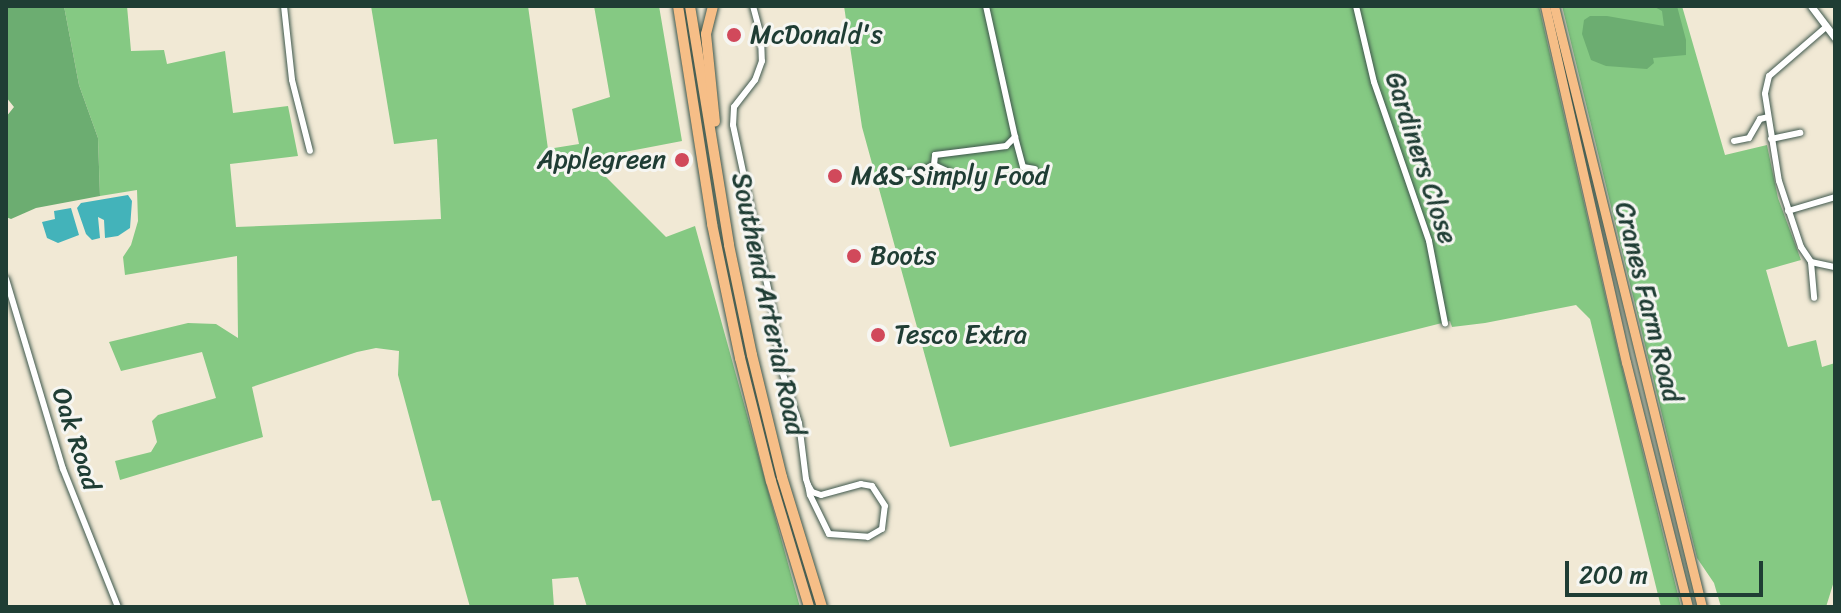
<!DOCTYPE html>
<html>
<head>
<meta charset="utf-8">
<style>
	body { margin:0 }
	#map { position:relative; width:1841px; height:613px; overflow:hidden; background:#f1e9d5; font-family:Sriracha,sans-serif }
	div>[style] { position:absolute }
	.green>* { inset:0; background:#85c983 }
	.forest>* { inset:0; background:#6cad71 }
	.water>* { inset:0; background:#43b3ba }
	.roads { filter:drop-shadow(0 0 2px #3e574c) drop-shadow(0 0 2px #3e574c) }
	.minor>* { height:6px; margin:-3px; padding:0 3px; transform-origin:3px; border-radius:3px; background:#fff }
	.tertiary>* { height:7px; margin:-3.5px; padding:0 3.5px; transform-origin:3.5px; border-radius:3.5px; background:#fff }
	.primary>* { height:9px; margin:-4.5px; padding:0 4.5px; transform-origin:4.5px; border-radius:4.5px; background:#f6be87 }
	.trunk>* { height:10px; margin:-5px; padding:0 5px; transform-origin:5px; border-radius:5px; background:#f6be87 }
	.dots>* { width:22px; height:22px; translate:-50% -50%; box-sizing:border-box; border:4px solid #f6f6f2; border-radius:50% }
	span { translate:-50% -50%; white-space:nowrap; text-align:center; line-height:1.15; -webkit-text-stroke:6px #f6f6f2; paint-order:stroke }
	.poi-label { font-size:26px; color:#1f3d34 }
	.left { translate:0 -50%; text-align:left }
	.right { translate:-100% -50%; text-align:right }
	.street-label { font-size:26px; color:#1f3d34 }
	.frame { position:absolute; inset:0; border:8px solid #1f3d34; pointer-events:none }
	.scale { position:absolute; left:1565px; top:561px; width:198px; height:36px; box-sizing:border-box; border:4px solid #1f3d34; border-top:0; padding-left:10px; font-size:24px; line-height:28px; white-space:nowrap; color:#1f3d34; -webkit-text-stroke:6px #f6f6f2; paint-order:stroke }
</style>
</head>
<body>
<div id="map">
	<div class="green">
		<div style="clip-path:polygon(64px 6px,127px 6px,131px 51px,164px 50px,167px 64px,225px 51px,233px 113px,288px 106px,298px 156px,230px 164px,236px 227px,441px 219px,437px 139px,394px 144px,371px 6px,528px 6px,548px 149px,579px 144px,572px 109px,610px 97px,594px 6px,659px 6px,682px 141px,588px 159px,666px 237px,695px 226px,800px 607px,587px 607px,578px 577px,552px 579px,554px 607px,470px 607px,440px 500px,432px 501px,398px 375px,399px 351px,376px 348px,357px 352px,252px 387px,263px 437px,120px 480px,115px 461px,151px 452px,157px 442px,152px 421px,158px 415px,216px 398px,202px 352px,121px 371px,109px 342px,188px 323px,216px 324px,238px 338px,237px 256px,125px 275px,123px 257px,131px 245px,138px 221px,137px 190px,100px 196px,98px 138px,79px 85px)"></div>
		<div style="clip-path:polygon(844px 6px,1539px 6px,1617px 347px,1681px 607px,1661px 607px,1590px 319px,1576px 305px,1485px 323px,1452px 327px,1450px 321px,950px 447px,862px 127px)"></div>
		<div style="clip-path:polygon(1562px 6px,1682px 6px,1725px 155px,1767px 145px,1778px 198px,1801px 260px,1766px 270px,1788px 347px,1816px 340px,1822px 367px,1835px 363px,1835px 578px,1826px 607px,1721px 607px,1714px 583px,1697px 558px)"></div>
	</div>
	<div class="forest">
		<div style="clip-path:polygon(6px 6px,64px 6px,79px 85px,98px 138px,100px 196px,36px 208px,11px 219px,6px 217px,6px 117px,14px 107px,6px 97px)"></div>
		<div style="clip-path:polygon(1653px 6px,1677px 6px,1686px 40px,1686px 55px,1653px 58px,1654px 63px,1647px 69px,1606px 66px,1591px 60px,1582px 34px,1584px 20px,1590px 16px,1607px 16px,1664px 26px,1662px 11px)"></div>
	</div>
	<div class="water">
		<div style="clip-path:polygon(128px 195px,132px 201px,130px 228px,118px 236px,105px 238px,104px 220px,98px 217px,100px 238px,92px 240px,86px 234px,77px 208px,81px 203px)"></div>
		<div style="clip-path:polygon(71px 208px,79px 235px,58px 243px,47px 238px,42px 222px,55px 219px,54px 211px)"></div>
	</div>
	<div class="roads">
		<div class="minor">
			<div style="left:284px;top:6px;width:74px;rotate:83.8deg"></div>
			<div style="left:292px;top:80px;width:73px;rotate:75.8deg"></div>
			<div style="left:753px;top:6px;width:31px;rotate:75deg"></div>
			<div style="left:761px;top:36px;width:25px;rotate:88deg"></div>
			<div style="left:762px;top:61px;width:20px;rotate:110deg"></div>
			<div style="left:755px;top:80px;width:34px;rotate:128deg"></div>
			<div style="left:734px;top:107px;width:18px;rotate:93deg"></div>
			<div style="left:733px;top:125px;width:196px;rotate:77.9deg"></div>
			<div style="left:774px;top:317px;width:48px;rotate:82.9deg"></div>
			<div style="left:780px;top:365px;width:61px;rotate:71.9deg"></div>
			<div style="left:799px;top:423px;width:56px;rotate:82.9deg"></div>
			<div style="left:806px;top:479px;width:6px;rotate:72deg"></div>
			<div style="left:808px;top:485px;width:10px;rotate:79deg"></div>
			<div style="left:810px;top:495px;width:43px;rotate:64deg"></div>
			<div style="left:829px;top:534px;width:39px;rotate:4deg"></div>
			<div style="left:868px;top:537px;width:16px;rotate:-30deg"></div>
			<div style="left:882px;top:529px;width:23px;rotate:-83deg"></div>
			<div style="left:885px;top:506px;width:24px;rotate:-123deg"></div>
			<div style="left:872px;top:486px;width:11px;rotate:-170deg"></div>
			<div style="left:861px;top:484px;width:41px;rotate:164.6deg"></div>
			<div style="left:821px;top:495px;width:9px;rotate:-162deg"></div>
			<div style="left:812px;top:492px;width:8px;rotate:-120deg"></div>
			<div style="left:1356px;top:6px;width:78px;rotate:76.7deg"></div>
			<div style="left:1374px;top:82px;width:168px;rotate:70.9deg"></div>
			<div style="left:1429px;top:241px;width:84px;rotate:79deg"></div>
			<div style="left:1826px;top:27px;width:75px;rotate:139.3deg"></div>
			<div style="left:1769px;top:76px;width:18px;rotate:103deg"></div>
			<div style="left:1765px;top:94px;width:88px;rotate:80.9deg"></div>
			<div style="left:1779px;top:181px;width:70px;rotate:71.6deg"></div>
			<div style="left:1801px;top:247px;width:18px;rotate:56deg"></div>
			<div style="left:1811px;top:262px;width:25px;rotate:12deg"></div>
			<div style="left:1015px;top:137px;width:31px;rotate:75deg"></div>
			<div style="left:1023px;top:167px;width:12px;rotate:9deg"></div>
			<div style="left:1771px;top:139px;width:30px;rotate:-12deg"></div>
			<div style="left:1734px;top:141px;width:15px;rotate:-11deg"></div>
			<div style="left:1749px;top:138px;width:22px;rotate:-60deg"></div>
			<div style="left:1760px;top:119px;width:8px;rotate:-14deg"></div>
			<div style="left:951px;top:173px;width:19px;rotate:-155deg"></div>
			<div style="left:934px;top:165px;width:10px;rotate:-84deg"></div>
			<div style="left:935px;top:155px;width:72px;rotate:-7.2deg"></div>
			<div style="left:1006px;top:146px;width:13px;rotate:-45deg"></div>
			<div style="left:1015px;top:137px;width:134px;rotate:-102.5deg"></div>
			<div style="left:889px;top:175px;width:28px;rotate:-6deg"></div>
			<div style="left:917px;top:172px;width:18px;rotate:-22deg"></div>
			<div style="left:1788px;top:211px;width:49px;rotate:-16.6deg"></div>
			<div style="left:1811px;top:262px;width:36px;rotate:85deg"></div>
			<div style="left:6px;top:279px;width:198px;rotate:73.3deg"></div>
			<div style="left:63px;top:469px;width:149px;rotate:68.3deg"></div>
		</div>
		<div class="tertiary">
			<div style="left:1811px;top:6px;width:40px;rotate:53deg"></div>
		</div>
		<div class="primary">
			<div style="left:1545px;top:6px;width:365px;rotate:77.2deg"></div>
			<div style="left:1626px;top:362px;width:253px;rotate:75.8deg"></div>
			<div style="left:1554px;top:6px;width:619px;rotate:76.17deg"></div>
		</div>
		<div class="trunk">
			<div style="left:678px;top:6px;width:221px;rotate:81.1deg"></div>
			<div style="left:712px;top:224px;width:137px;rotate:78.2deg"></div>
			<div style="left:740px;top:358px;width:127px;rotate:75.9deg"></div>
			<div style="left:771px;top:481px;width:132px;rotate:73.2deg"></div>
			<div style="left:690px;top:6px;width:242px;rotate:80.7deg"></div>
			<div style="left:729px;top:245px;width:112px;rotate:78.2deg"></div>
			<div style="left:752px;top:355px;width:126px;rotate:76.2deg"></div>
			<div style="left:782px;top:477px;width:136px;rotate:72.9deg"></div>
			<div style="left:713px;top:6px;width:29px;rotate:104deg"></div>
			<div style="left:706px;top:34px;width:88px;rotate:84.2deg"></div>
		</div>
	</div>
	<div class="dots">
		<div style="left:734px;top:35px;background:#d1495b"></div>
		<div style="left:682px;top:160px;background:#d1495b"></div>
		<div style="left:835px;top:176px;background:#d1495b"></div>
		<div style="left:854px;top:256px;background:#d1495b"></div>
		<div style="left:878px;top:335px;background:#d1495b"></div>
	</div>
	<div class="poi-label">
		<span class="left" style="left:750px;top:35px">McDonald's</span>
		<span class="right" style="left:666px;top:160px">Applegreen</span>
		<span class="left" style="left:851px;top:176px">M&amp;S Simply Food</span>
		<span class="left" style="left:870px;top:256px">Boots</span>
		<span class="left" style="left:894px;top:335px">Tesco Extra</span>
	</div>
	<div class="street-label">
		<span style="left:1421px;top:158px;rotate:72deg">Gardiners Close</span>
		<span style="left:1648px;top:302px;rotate:76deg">Cranes Farm Road</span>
		<span style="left:768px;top:304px;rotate:78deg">Southend Arterial Road</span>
		<span style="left:76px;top:439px;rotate:72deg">Oak Road</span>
	</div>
	<div class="frame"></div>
	<div class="scale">200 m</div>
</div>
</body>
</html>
